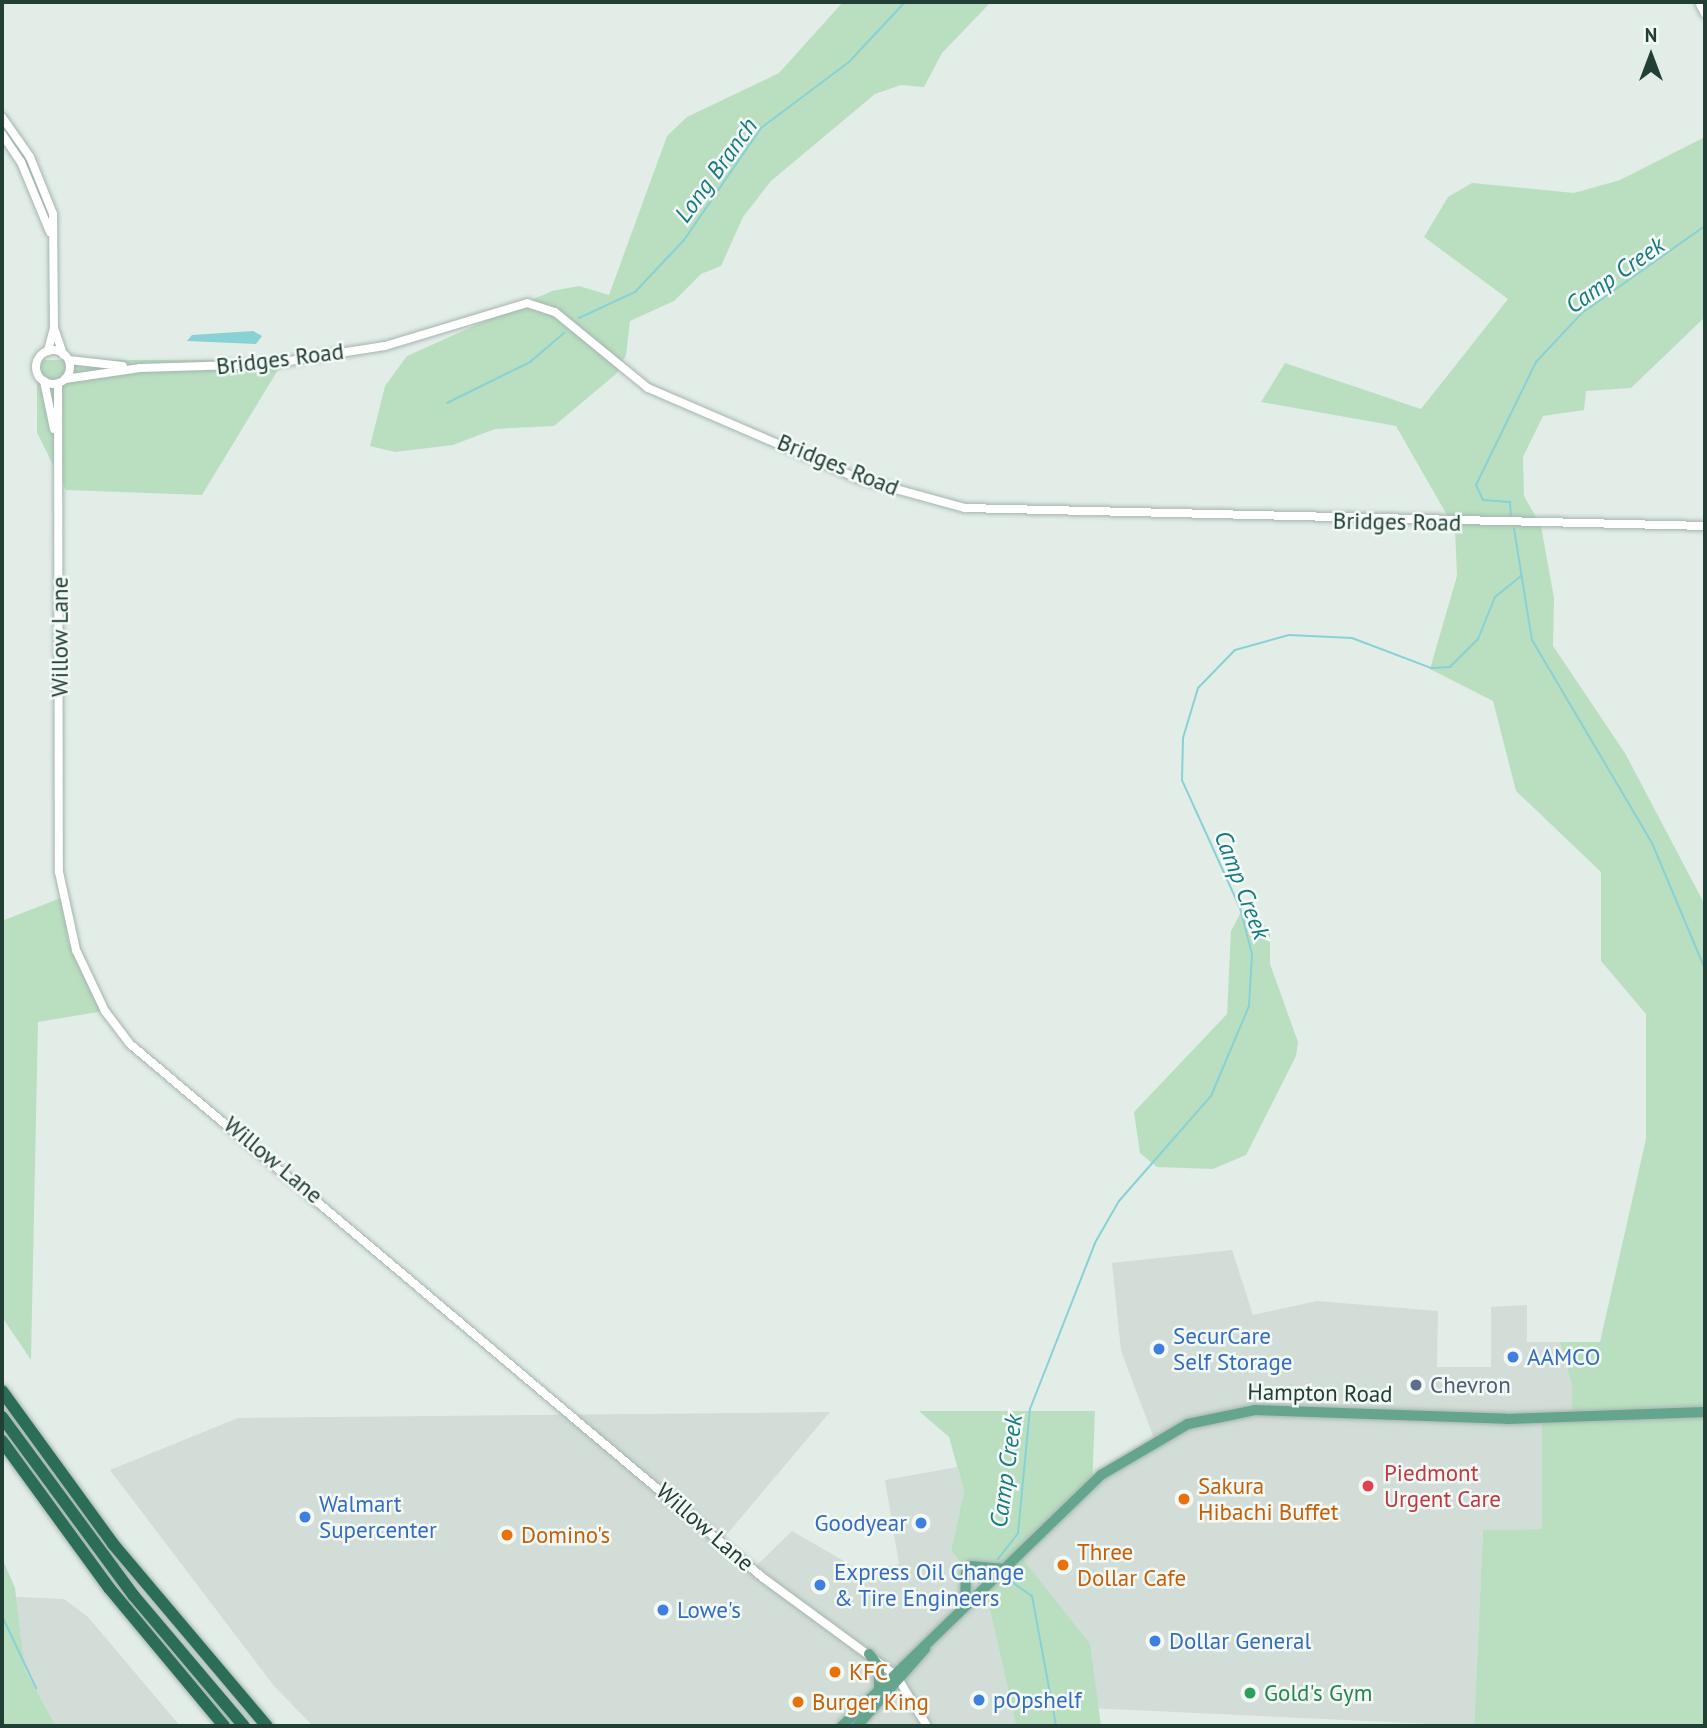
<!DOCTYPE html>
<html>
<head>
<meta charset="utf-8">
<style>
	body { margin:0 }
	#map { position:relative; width:1707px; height:1728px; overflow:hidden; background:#e2ede7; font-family:"PT Sans",sans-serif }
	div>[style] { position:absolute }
	.built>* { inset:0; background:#d1ddd6 }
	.green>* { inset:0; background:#badfc0 }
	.water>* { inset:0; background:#88d1d5 }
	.stream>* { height:2px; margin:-1px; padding:0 1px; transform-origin:1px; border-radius:1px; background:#88d1d5 }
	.roads { filter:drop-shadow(0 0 2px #a4b5ae) drop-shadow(0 0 2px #a4b5ae) }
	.minor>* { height:8px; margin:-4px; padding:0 4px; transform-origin:4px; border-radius:4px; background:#fff }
	.minor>.ring { margin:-4px; padding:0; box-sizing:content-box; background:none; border:8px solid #fff; border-radius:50% }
	.major>* { height:10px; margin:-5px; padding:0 5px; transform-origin:5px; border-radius:5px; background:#65a58d }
	.highway>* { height:12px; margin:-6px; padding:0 6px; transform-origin:6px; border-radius:6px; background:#2c6d58 }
	.dots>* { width:19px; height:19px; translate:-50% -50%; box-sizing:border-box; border:4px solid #f3f9f6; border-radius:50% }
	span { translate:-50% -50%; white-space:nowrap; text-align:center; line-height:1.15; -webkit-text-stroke:5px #f3f9f6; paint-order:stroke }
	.street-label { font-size:23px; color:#213f34 }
	.shop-label { font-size:23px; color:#366cbe }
	.left { translate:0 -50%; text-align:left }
	.right { translate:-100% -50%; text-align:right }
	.service-label { font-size:23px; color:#4e5e75 }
	.health-label { font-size:23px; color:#be3a42 }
	.food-label { font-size:23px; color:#c56008 }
	.leisure-label { font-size:23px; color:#27864d }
	.water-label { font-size:24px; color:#18797e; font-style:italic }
	.frame { position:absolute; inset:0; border:4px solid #213f34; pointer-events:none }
	.north { position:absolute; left:1616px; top:21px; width:70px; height:70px; -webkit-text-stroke:5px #f3f9f6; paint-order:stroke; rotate:0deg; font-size:19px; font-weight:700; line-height:28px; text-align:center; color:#213f34 }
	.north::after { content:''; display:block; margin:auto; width:24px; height:32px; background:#213f34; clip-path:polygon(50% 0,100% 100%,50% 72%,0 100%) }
</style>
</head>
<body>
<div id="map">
	<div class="built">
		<div style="clip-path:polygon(1232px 1250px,1253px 1315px,1317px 1301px,1438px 1311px,1437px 1367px,1491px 1367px,1491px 1307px,1527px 1305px,1527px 1342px,1560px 1342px,1572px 1386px,1572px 1423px,1542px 1424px,1542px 1529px,1483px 1530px,1474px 1726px,1090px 1708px,1022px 1558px,1092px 1489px,1155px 1441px,1121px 1351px,1112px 1263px)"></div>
		<div style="clip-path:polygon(830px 1412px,722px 1540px,754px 1568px,792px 1531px,863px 1572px,899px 1564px,885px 1480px,957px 1467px,964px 1491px,951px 1551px,986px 1592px,1016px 1726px,313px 1726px,274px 1686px,110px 1470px,238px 1418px)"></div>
		<div style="clip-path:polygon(16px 1597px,64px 1599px,88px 1617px,180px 1726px,56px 1726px,25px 1670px)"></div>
	</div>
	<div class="green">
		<div style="clip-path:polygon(843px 2px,991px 2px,942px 53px,924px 87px,901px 85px,875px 94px,771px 181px,743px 217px,721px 266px,701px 274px,674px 301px,630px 321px,626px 355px,616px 374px,554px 426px,495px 429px,453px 445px,395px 452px,370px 446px,385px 386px,407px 356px,552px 291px,579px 286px,609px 295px,667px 136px,687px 117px,779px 73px)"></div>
		<div style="clip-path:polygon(1705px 137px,1705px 317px,1631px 388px,1586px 391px,1584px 410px,1543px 416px,1523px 457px,1524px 496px,1541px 526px,1554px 598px,1553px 646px,1625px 753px,1705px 905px,1705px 1726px,1474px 1726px,1483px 1530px,1542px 1529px,1542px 1423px,1572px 1422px,1572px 1386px,1560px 1342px,1600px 1342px,1646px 1139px,1646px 1014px,1601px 961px,1601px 872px,1516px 791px,1493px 701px,1430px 669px,1457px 576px,1455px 529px,1396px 426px,1261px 402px,1285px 363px,1421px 409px,1508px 299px,1424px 237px,1448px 197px,1472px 183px,1574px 193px,1620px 180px)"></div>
		<div style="clip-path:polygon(37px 360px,284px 360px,202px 495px,66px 490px,37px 433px)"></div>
		<div style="clip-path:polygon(63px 897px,68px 941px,110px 1010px,38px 1022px,31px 1360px,2px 1317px,2px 921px)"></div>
		<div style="clip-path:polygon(1240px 914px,1260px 919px,1270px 934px,1270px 964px,1298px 1042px,1296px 1056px,1246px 1155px,1213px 1169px,1157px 1167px,1140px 1153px,1134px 1112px,1227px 1014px,1231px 931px)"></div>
		<div style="clip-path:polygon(919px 1411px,1095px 1411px,1092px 1489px,1022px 1558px,1090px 1644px,1101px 1726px,1016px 1726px,986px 1592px,951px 1551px,964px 1491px,949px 1437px)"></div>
		<div style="clip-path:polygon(2px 1558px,15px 1588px,25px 1670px,56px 1726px,2px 1726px)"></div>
	</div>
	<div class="water">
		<div style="clip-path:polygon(253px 331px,262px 336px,256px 344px,187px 341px,192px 335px)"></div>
	</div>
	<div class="stream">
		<div style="left:579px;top:318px;width:62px;rotate:-24.9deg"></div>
		<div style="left:635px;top:292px;width:71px;rotate:-46.7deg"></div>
		<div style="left:684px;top:240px;width:136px;rotate:-55.5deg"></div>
		<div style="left:761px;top:128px;width:110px;rotate:-36.9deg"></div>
		<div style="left:849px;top:62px;width:82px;rotate:-47deg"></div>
		<div style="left:447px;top:403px;width:93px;rotate:-26.3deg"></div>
		<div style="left:530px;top:362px;width:45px;rotate:-40.5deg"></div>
		<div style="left:1511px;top:517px;width:15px;rotate:-94deg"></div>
		<div style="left:1510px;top:502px;width:27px;rotate:-176deg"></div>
		<div style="left:1483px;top:500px;width:17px;rotate:-115deg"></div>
		<div style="left:1476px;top:485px;width:137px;rotate:-64deg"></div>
		<div style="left:1536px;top:362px;width:67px;rotate:-46.8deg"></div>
		<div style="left:1582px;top:313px;width:151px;rotate:-35.3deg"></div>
		<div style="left:1514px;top:529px;width:112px;rotate:80.8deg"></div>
		<div style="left:1532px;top:640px;width:236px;rotate:59.4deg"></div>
		<div style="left:1652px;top:843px;width:137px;rotate:67.2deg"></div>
		<div style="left:998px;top:1559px;width:33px;rotate:-52deg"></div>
		<div style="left:1018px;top:1533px;width:125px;rotate:-84.5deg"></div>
		<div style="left:1030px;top:1409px;width:180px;rotate:-68.6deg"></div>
		<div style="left:1096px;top:1241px;width:46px;rotate:-60.1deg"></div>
		<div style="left:1119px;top:1201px;width:140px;rotate:-48.8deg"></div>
		<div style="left:1211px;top:1096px;width:98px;rotate:-67.1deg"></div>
		<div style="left:1249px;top:1006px;width:52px;rotate:-86.7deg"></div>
		<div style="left:1252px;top:954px;width:48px;rotate:-104.6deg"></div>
		<div style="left:1240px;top:908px;width:141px;rotate:-114.4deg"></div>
		<div style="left:1182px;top:780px;width:42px;rotate:-88.6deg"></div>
		<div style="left:1183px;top:738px;width:52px;rotate:-73.3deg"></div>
		<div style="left:1198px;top:688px;width:53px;rotate:-45.8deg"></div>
		<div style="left:1235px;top:650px;width:56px;rotate:-15.5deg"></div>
		<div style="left:1289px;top:635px;width:63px;rotate:2.7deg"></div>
		<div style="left:1352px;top:638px;width:85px;rotate:20.8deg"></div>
		<div style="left:1431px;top:668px;width:19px;rotate:-3deg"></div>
		<div style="left:1450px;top:667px;width:40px;rotate:-45deg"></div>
		<div style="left:1478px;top:639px;width:45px;rotate:-68deg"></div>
		<div style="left:1495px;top:597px;width:33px;rotate:-39deg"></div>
		<div style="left:1009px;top:1580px;width:28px;rotate:35deg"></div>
		<div style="left:1032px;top:1596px;width:132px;rotate:79.5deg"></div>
		<div style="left:2px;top:1616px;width:80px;rotate:64.7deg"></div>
	</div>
	<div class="roads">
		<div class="minor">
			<div style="left:1699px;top:2px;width:13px;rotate:63deg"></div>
			<div style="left:2px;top:117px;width:49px;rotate:55deg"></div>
			<div style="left:30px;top:157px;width:61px;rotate:68deg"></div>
			<div style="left:53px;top:214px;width:114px;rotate:89.5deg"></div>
			<div style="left:54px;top:328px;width:24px;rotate:105deg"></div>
			<div style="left:2px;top:134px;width:34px;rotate:56deg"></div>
			<div style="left:21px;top:162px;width:76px;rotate:67.5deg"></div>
			<div style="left:54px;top:328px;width:28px;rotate:71deg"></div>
			<div class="ring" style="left:36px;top:350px;width:26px;height:26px"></div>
			<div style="left:69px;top:360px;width:54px;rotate:6.3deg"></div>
			<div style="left:65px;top:379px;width:76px;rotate:-8.3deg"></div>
			<div style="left:140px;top:368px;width:130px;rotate:-1.8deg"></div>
			<div style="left:270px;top:364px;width:116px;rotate:-8.9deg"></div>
			<div style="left:385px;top:346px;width:148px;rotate:-16.8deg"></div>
			<div style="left:527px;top:303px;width:29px;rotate:18deg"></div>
			<div style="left:555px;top:312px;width:120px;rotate:39.3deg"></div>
			<div style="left:648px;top:388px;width:230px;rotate:23.3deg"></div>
			<div style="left:859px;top:479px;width:110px;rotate:15.3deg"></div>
			<div style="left:965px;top:508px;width:740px;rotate:1.39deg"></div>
			<div style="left:44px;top:381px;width:49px;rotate:78.2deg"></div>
			<div style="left:58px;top:384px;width:488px;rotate:89.9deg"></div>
			<div style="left:59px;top:872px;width:80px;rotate:77.7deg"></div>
			<div style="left:76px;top:950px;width:68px;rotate:64.6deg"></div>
			<div style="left:105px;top:1011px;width:41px;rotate:52.9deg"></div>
			<div style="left:130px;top:1044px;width:827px;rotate:40.14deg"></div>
			<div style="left:762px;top:1577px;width:169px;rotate:36.3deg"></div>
			<div style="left:899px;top:1680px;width:54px;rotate:58.7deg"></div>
		</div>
		<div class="major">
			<div style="left:970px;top:1566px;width:32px;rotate:5deg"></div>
			<div style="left:965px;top:1604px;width:31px;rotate:-88deg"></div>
			<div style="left:869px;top:1654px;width:16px;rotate:52deg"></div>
			<div style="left:879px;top:1667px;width:21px;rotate:90deg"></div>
			<div style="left:842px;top:1726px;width:361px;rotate:-44.1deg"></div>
			<div style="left:1101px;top:1475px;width:101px;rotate:-30.4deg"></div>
			<div style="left:1188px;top:1424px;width:68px;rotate:-11.8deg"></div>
			<div style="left:1255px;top:1410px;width:252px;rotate:2deg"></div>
			<div style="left:1507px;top:1419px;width:198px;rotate:-2deg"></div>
			<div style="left:857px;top:1726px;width:103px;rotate:-48.6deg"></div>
		</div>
		<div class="highway">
			<div style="left:2px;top:1391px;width:189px;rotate:54deg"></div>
			<div style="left:113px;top:1544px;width:238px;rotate:49.8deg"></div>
			<div style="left:2px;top:1417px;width:222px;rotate:53.6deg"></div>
			<div style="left:134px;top:1596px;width:170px;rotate:49.8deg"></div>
			<div style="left:2px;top:1441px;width:183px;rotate:53.9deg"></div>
			<div style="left:110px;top:1589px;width:178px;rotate:50.2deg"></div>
		</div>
	</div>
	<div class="dots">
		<div style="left:1159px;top:1349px;background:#3f7fe0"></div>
		<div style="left:1513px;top:1357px;background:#3f7fe0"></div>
		<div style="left:1416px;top:1385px;background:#5c6f8a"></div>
		<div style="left:1368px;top:1486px;background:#e0444e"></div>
		<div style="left:1184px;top:1499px;background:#e8710a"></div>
		<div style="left:305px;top:1517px;background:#3f7fe0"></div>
		<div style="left:921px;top:1523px;background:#3f7fe0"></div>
		<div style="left:507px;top:1535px;background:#e8710a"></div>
		<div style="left:1063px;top:1565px;background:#e8710a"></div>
		<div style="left:820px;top:1585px;background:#3f7fe0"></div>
		<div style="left:663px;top:1610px;background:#3f7fe0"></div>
		<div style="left:1155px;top:1641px;background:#3f7fe0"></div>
		<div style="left:835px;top:1672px;background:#e8710a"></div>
		<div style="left:1250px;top:1693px;background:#2e9e5b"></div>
		<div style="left:979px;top:1700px;background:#3f7fe0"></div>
		<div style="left:798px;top:1702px;background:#e8710a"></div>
	</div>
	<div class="street-label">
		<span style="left:280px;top:359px;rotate:-7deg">Bridges Road</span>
		<span style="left:838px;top:465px;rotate:22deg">Bridges Road</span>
		<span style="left:1397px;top:522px;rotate:1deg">Bridges Road</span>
		<span style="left:60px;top:637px;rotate:-90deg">Willow Lane</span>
		<span style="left:273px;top:1160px;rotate:40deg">Willow Lane</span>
		<span style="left:1320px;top:1393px;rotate:1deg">Hampton Road</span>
		<span style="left:705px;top:1527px;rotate:41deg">Willow Lane</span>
	</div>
	<div class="shop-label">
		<span class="left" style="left:1173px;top:1349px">SecurCare<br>Self Storage</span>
		<span class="left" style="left:1527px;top:1357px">AAMCO</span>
		<span class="left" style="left:319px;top:1517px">Walmart<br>Supercenter</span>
		<span class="right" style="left:907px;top:1523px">Goodyear</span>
		<span class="left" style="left:834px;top:1585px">Express Oil Change<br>&amp; Tire Engineers</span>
		<span class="left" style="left:677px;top:1610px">Lowe's</span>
		<span class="left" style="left:1169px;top:1641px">Dollar General</span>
		<span class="left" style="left:993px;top:1700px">pOpshelf</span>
	</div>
	<div class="service-label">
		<span class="left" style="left:1430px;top:1385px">Chevron</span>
	</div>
	<div class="health-label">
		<span class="left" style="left:1384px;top:1486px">Piedmont<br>Urgent Care</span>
	</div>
	<div class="food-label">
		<span class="left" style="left:1198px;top:1499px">Sakura<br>Hibachi Buffet</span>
		<span class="left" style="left:521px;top:1535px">Domino's</span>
		<span class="left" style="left:1077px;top:1565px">Three<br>Dollar Cafe</span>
		<span class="left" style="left:849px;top:1672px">KFC</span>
		<span class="left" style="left:812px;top:1702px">Burger King</span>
	</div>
	<div class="leisure-label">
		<span class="left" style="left:1264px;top:1693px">Gold's Gym</span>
	</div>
	<div class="water-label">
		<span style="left:716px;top:170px;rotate:-54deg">Long Branch</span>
		<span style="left:1615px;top:275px;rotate:-35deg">Camp Creek</span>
		<span style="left:1242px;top:885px;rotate:69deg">Camp Creek</span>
		<span style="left:1006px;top:1471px;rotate:-82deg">Camp Creek</span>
	</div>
	<div class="frame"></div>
	<div class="north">N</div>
</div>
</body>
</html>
